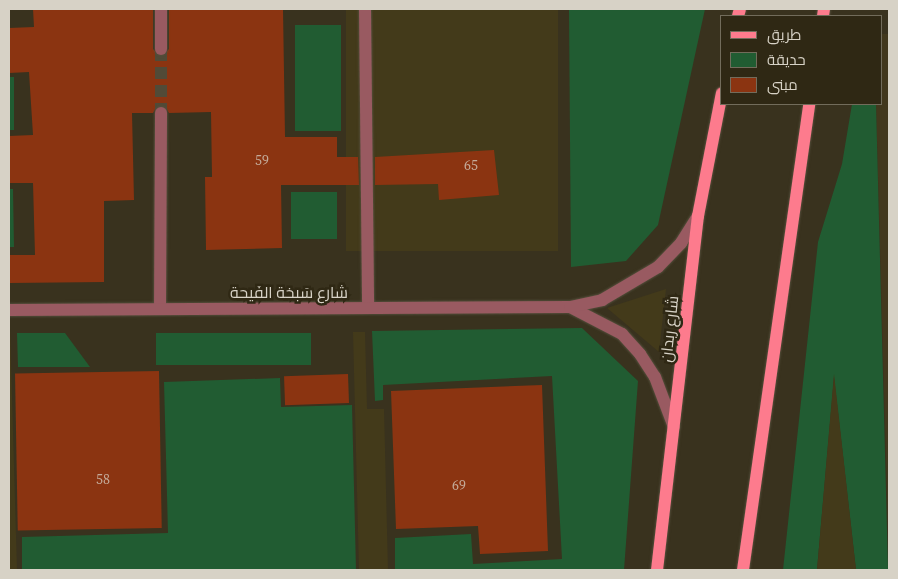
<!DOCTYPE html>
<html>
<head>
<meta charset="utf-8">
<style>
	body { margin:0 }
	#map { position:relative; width:898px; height:579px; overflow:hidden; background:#39321e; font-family:"Source Serif 4",Cairo,serif }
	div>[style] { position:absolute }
	.built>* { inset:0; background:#42381d }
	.green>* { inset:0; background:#215c32; transform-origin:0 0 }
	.sand>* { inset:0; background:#433a1a; transform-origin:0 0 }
	.building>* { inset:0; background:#8b3411; transform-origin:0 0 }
	.minor-tunnel>* { height:12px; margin-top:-6px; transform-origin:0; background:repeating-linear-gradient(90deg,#514a37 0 12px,transparent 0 18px) }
	.roads { filter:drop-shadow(0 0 1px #554f3c) drop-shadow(0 0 1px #554f3c) }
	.minor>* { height:12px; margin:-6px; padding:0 6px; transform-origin:6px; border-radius:6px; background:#995a61 }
	.major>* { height:12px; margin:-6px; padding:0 6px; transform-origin:6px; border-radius:6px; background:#fd7b8d }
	span { translate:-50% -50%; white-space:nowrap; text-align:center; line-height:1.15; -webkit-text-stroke:5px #2f2814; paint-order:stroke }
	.number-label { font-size:14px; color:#c4aa99 }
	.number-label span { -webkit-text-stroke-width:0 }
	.street-label { font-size:16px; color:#d7d2c6 }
	.frame { position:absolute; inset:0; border:10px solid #d7d2c6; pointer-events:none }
	.legend { position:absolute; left:720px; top:15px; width:162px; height:90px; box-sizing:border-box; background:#2f2814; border:1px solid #726c5b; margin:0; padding:6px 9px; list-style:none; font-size:15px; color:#d7d2c6 }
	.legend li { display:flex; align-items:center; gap:10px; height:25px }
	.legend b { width:25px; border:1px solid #726c5b }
</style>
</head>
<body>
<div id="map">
	<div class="built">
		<div style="clip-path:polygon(882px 34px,889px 34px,889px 570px,876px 104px,882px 104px)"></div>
	</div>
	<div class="green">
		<div style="clip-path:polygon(569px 9px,705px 9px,658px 225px,626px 261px,571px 267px)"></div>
		<div style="left:295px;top:25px;width:46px;height:106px"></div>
		<div style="left:9px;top:77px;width:5px;height:53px"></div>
		<div style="clip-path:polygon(852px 104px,876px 104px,888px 570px,856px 570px,834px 377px,817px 570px,783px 570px,818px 242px,842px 164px)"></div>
		<div style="clip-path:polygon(9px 189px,13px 189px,14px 247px,9px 247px)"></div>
		<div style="left:291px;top:192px;width:46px;height:47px"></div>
		<div style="clip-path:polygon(582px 328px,638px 381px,624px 570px,395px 570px,395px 538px,471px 534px,473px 564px,562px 559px,552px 376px,383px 385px,383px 400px,375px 401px,372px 331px)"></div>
		<div style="clip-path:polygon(17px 333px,65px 333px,90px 367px,18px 367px)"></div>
		<div style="left:311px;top:333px;width:32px;height:155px;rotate:90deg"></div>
		<div style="clip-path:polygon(280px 378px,281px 407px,352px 405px,356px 570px,22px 570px,22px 537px,168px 533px,164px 382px)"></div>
	</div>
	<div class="sand">
		<div style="left:346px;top:9px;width:212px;height:242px"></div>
		<div style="clip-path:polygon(666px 289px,659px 352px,607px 308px)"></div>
		<div style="clip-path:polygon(9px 327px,10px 327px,17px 570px,9px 570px)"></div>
		<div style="clip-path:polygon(353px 332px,365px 332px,367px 409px,384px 409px,388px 570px,359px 570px)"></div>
		<div style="clip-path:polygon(834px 374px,856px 570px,817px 570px)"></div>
	</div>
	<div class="building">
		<div style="clip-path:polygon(33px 9px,153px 9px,153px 49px,161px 57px,169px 49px,169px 9px,283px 9px,285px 137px,337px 137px,337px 157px,358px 157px,359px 185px,281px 185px,282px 248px,206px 250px,205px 177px,212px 177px,211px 112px,169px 113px,165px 106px,157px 106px,153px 113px,132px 113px,134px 200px,104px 201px,104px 282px,9px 283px,9px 255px,35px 255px,33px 183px,9px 183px,9px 136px,33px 135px,29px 72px,9px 73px,9px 28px,34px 27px)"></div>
		<div style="clip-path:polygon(494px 150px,499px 195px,439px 200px,438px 184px,375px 185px,375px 157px)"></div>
		<div style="left:159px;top:371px;width:157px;height:144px;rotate:89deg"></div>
		<div style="left:348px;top:374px;width:29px;height:64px;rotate:88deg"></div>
		<div style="clip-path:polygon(542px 385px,548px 551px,480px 554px,478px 526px,396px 529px,391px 391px)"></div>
	</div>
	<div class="minor-tunnel">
		<div style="left:161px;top:49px;width:64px;rotate:90deg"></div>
	</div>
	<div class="roads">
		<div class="minor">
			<div style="left:161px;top:9px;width:40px;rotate:90deg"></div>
			<div style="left:365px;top:9px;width:299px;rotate:89.4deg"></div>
			<div style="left:570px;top:307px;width:59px;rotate:27.4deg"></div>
			<div style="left:622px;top:334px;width:27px;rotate:48deg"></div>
			<div style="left:640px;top:354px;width:27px;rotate:57deg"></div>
			<div style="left:655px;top:377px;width:53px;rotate:69.2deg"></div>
			<div style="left:160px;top:309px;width:196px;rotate:-89.7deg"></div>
			<div style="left:9px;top:310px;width:561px;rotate:-0.31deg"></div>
			<div style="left:570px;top:307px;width:33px;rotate:-12deg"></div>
			<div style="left:602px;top:300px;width:65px;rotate:-30.5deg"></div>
			<div style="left:658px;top:267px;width:33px;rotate:-46deg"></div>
			<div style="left:681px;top:243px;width:32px;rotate:-58deg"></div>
		</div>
		<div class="major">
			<div style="left:738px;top:16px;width:7px;rotate:-74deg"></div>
			<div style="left:823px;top:16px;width:7px;rotate:-82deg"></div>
			<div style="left:657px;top:570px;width:356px;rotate:-83.4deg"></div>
			<div style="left:698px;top:216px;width:125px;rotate:-79deg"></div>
			<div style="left:743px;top:570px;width:471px;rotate:-81.9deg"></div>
		</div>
	</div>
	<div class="number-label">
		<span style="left:262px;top:160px">59</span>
		<span style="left:471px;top:165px">65</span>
		<span style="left:103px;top:479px">58</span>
		<span style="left:459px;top:485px">69</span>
	</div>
	<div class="street-label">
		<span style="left:289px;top:292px">شارع سَبخة الفَيحة</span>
		<span style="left:669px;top:329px;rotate:-84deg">شارع ربدان</span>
	</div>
	<div class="frame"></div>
	<ul class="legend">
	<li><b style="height:6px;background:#fd7b8d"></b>طريق</li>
	<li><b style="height:14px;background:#215c32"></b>حديقة</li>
	<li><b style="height:14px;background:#8b3411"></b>مبنى</li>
	</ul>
</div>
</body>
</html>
